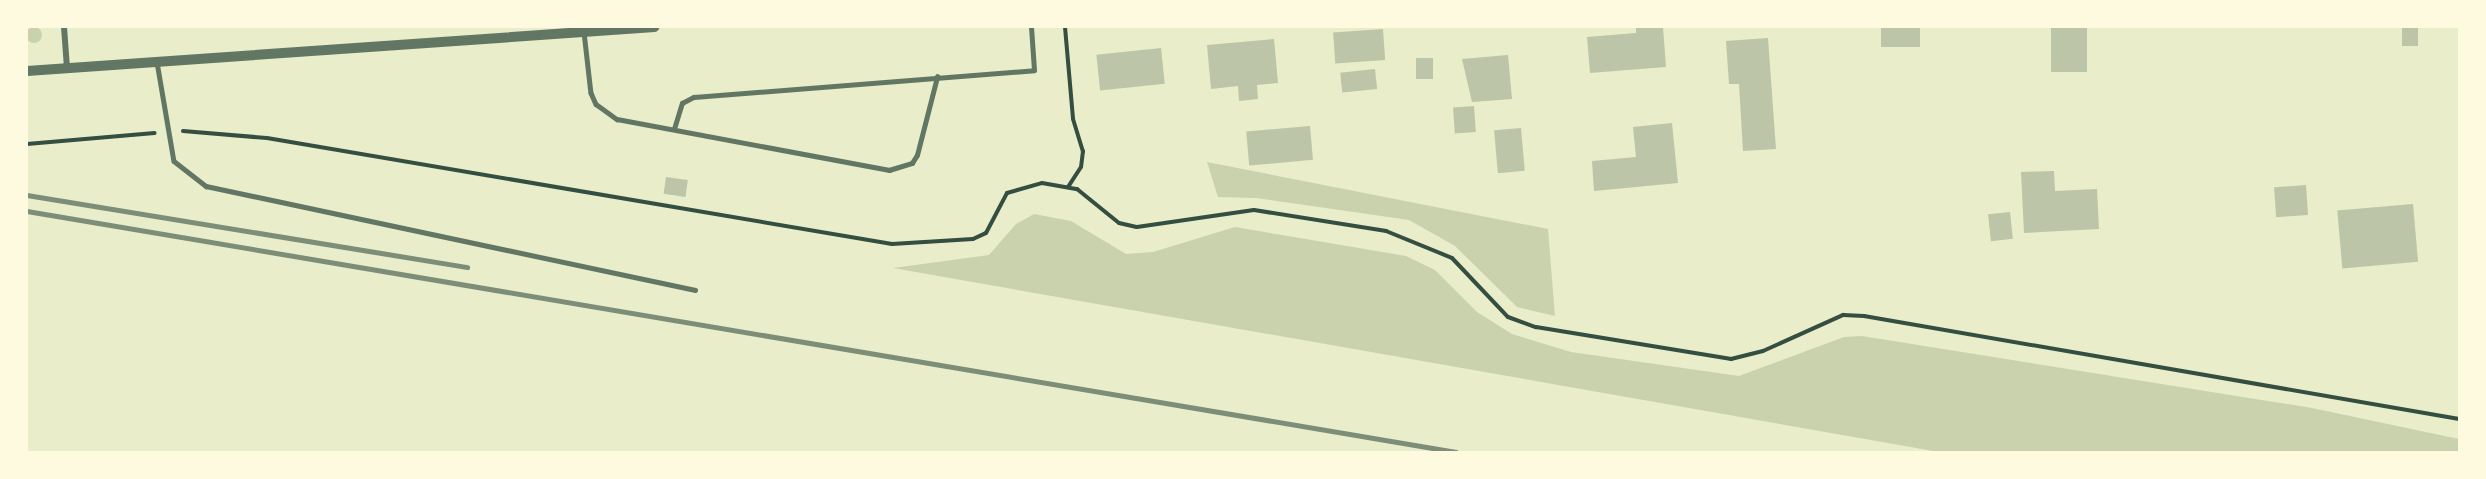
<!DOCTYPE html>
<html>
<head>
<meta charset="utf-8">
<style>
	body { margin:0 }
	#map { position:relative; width:2486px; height:479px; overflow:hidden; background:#e9edc9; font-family:"Alegreya Sans",sans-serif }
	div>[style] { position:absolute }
	.green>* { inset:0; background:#cad2ad }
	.round { border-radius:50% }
	.building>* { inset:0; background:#bcc5a7; transform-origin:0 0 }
	.path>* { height:4px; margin:-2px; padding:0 2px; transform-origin:2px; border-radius:2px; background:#344e41 }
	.service>* { height:4.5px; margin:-2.25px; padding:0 2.25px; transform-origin:2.25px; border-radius:2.25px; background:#617663 }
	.minor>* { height:6px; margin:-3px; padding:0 3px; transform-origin:3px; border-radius:3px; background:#617663 }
	.tertiary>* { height:10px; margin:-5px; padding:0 5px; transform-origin:5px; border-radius:5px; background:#617663 }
	.rail>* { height:4.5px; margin:-2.25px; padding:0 2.25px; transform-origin:2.25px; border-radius:2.25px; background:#7c8e77 }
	span { translate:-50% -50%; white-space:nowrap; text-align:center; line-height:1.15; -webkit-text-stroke:4.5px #fefae0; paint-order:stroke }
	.frame { position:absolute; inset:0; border:28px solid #fefae0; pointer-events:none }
</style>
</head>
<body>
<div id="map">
	<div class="green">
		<div class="round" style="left:26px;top:27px;width:16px;height:16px"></div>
		<div style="clip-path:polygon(1207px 162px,1548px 229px,1555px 316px,1517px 307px,1455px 246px,1409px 220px,1256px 198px,1218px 197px)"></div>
		<div style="clip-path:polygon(1034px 214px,1071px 221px,1126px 254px,1153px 252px,1235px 227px,1406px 256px,1435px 270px,1477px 312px,1512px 334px,1571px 352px,1739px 376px,1844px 337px,1862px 336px,2312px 408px,2459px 439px,2459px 452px,1939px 452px,893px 268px,989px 255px,1016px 224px)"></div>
	</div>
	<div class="building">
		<div style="clip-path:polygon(1636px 27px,1663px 27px,1666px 67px,1590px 73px,1587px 37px,1636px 33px)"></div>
		<div style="left:1881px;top:27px;width:39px;height:20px"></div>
		<div style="left:2051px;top:27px;width:36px;height:45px"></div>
		<div style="left:2402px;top:27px;width:16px;height:19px"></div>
		<div style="left:1383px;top:29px;width:31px;height:50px;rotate:86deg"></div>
		<div style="clip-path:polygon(1768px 38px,1776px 149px,1743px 151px,1739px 84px,1729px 84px,1726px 41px)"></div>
		<div style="clip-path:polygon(1274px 39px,1278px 83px,1257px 85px,1258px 99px,1239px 101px,1238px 86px,1211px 89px,1207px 45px)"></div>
		<div style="left:1161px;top:48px;width:36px;height:65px;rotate:84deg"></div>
		<div style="clip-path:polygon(1508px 55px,1512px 99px,1472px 102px,1462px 59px)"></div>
		<div style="left:1416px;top:58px;width:17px;height:21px"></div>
		<div style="left:1375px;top:69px;width:20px;height:35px;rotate:84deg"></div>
		<div style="left:1474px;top:106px;width:26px;height:21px;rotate:86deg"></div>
		<div style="clip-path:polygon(1672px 123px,1678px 183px,1594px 191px,1592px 161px,1636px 157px,1633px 127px)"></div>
		<div style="left:1310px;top:126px;width:34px;height:64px;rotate:85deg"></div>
		<div style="left:1521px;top:128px;width:43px;height:27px;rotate:85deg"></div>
		<div style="clip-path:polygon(2054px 171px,2055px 191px,2097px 189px,2099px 229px,2024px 233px,2021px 172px)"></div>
		<div style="left:666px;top:177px;width:22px;height:17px;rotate:8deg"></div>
		<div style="left:2306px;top:185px;width:30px;height:32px;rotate:86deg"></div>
		<div style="left:2413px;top:204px;width:58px;height:76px;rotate:85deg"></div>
		<div style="left:2010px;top:212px;width:27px;height:22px;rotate:84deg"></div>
	</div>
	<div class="path">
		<div style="left:1065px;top:27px;width:92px;rotate:85deg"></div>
		<div style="left:1073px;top:119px;width:34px;rotate:73deg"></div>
		<div style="left:1083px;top:151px;width:16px;rotate:97deg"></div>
		<div style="left:1081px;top:167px;width:24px;rotate:123deg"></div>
		<div style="left:183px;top:131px;width:84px;rotate:4.8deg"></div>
		<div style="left:267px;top:138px;width:634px;rotate:9.63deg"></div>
		<div style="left:892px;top:244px;width:81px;rotate:-3.5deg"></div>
		<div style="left:973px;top:239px;width:14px;rotate:-25deg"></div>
		<div style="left:986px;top:233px;width:45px;rotate:-62.3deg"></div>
		<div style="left:1007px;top:193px;width:36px;rotate:-16deg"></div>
		<div style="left:1042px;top:183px;width:36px;rotate:10deg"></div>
		<div style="left:1077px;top:189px;width:54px;rotate:39deg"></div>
		<div style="left:1119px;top:223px;width:18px;rotate:13deg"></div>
		<div style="left:1137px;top:227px;width:118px;rotate:-8.3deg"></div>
		<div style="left:1254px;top:210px;width:134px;rotate:9deg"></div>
		<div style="left:1386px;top:231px;width:71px;rotate:22.2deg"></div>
		<div style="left:1452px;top:258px;width:81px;rotate:46.5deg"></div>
		<div style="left:1508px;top:317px;width:30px;rotate:20deg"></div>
		<div style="left:1536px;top:327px;width:198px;rotate:9.3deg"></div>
		<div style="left:1731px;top:359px;width:33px;rotate:-14deg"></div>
		<div style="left:1763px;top:351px;width:88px;rotate:-24.2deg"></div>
		<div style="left:1843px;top:315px;width:21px;rotate:3deg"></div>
		<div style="left:1864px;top:316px;width:604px;rotate:9.82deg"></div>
		<div style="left:27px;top:144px;width:128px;rotate:-4.9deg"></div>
	</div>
	<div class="service">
		<div style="left:584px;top:32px;width:61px;rotate:83.5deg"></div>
		<div style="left:591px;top:93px;width:12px;rotate:66deg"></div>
		<div style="left:596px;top:104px;width:26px;rotate:36deg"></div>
		<div style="left:617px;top:119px;width:277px;rotate:10.6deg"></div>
		<div style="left:889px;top:170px;width:24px;rotate:-17deg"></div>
		<div style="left:912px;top:163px;width:9px;rotate:-58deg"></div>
		<div style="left:917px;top:155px;width:81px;rotate:-75.6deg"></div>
		<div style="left:157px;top:62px;width:100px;rotate:80.3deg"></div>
		<div style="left:174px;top:161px;width:41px;rotate:38deg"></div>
		<div style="left:206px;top:186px;width:500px;rotate:12deg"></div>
		<div style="left:674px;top:129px;width:27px;rotate:-73deg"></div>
		<div style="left:682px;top:103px;width:13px;rotate:-27deg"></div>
		<div style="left:694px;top:97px;width:341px;rotate:-4.5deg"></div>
		<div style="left:1034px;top:70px;width:43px;rotate:-94deg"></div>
	</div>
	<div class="minor">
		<div style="left:64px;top:27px;width:41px;rotate:85.8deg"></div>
	</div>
	<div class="tertiary">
		<div style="left:27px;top:71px;width:629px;rotate:-4.01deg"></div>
	</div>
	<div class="rail">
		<div style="left:27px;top:195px;width:446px;rotate:9.3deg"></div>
		<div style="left:27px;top:211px;width:1449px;rotate:9.57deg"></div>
	</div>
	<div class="frame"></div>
</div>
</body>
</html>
